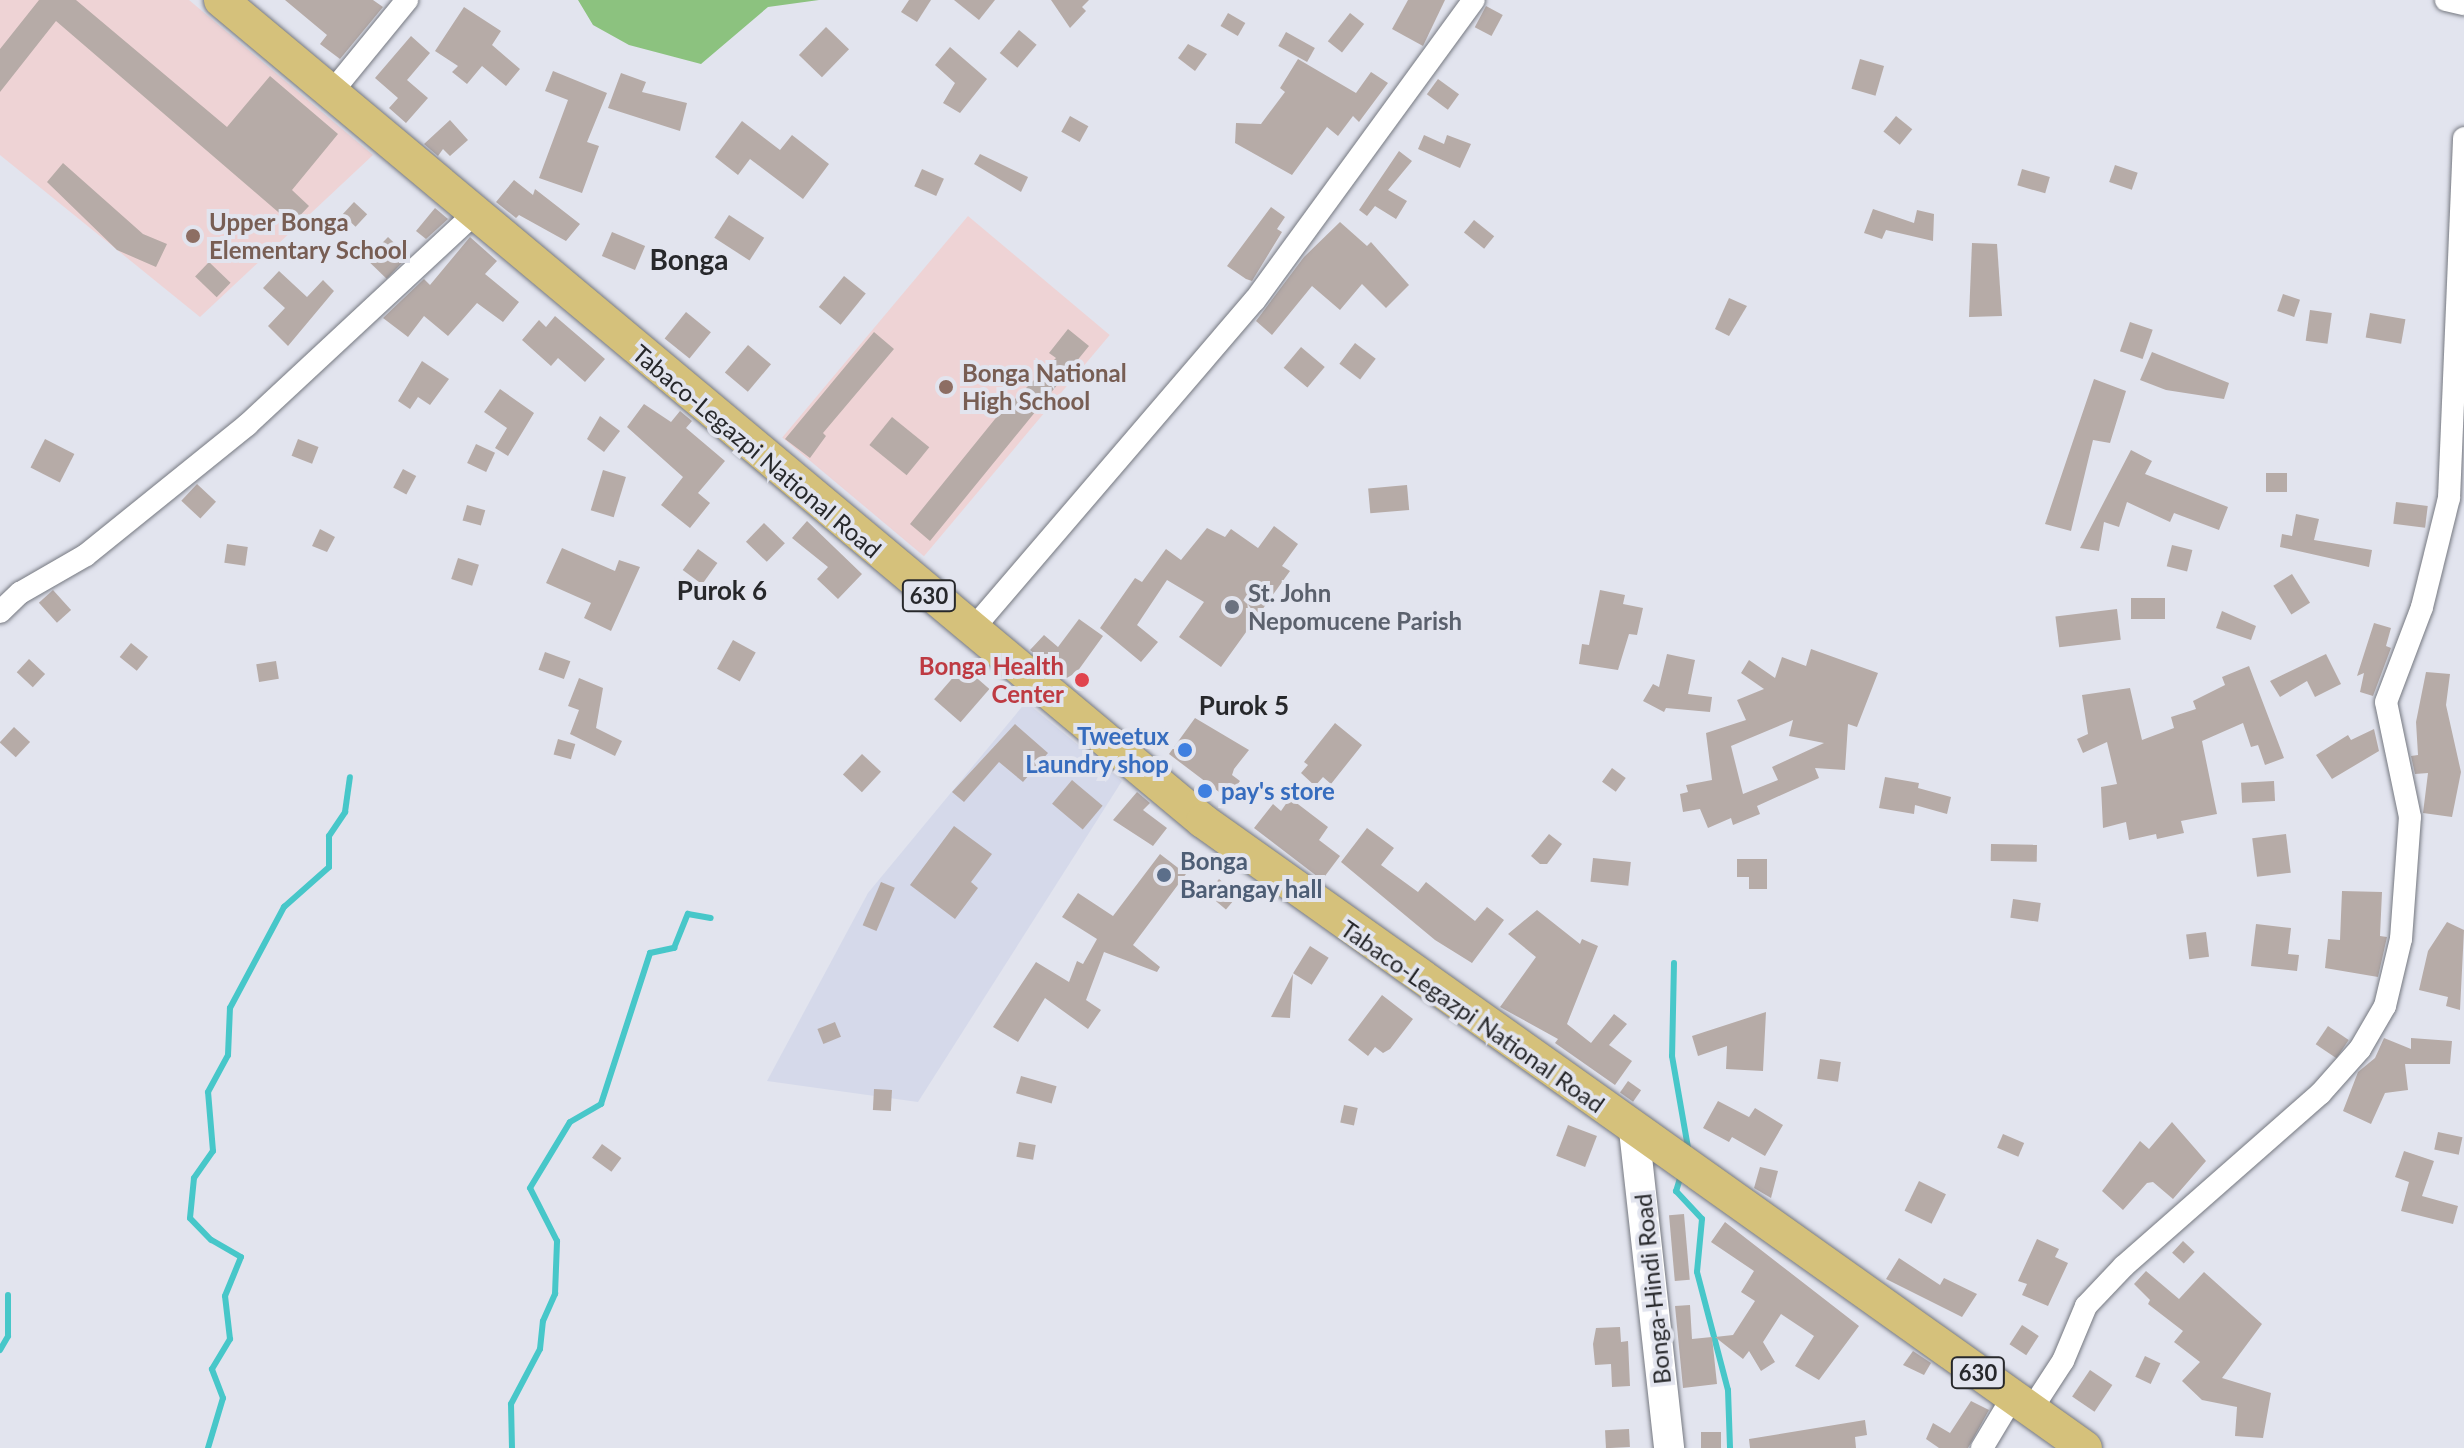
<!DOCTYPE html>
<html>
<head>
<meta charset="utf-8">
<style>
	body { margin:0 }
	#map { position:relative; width:2464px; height:1448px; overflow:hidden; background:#e2e4ee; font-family:Lato,sans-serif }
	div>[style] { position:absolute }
	.built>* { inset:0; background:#d5d9ea }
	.education>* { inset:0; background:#eed3d5; transform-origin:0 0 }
	.forest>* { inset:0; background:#8cc27f }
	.stream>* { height:6px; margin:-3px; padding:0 3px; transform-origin:3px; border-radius:3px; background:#47c7c9 }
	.building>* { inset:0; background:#b6aba7; transform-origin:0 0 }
	.roads { filter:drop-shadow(0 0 2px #757880) drop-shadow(0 0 2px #757880) }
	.street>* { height:22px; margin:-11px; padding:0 11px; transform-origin:11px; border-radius:11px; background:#fff }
	.secondary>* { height:30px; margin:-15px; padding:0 15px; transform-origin:15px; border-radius:15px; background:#fff }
	.primary>* { height:34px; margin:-17px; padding:0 17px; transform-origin:17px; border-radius:17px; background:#d5c17b }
	.dots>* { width:22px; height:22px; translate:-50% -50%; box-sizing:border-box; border:4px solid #e2e4ee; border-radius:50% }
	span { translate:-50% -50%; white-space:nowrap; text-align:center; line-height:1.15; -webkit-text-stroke:8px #e2e4ee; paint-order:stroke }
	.shield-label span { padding:2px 6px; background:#e2e4ee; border:2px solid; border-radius:6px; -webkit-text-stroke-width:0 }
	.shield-label { font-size:22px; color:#27282b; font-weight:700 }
	.education-label { font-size:24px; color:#785e54; font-weight:700 }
	.left { translate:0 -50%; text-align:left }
	.street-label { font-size:24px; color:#27282b }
	.worship-label { font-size:24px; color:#5b616d; font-weight:700 }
	.health-label { font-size:24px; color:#be3a42; font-weight:700 }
	.right { translate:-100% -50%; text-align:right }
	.shop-label { font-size:24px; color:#366cbe; font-weight:700 }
	.service-label { font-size:24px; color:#4e5e75; font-weight:700 }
	.neighbourhood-label { font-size:26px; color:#27282b; font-weight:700 }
	.quarter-label { font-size:28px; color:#27282b; font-weight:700 }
</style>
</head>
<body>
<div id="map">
	<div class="built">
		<div style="clip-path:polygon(1026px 702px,1122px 781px,918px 1102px,767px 1081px,868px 893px)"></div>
	</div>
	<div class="education">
		<div style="clip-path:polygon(0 0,189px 0,373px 155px,200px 317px,0 155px)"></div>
		<div style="left:968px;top:216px;width:185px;height:289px;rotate:40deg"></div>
	</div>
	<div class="forest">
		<div style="clip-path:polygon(578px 0,819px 0,768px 7px,701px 64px,629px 45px,593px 25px)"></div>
	</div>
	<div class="stream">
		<div style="left:1674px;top:963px;width:93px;rotate:91.2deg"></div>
		<div style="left:1672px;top:1056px;width:98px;rotate:80.1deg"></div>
		<div style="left:1681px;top:1175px;width:17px;rotate:107deg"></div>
		<div style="left:1676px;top:1191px;width:38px;rotate:47deg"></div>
		<div style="left:1702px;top:1219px;width:53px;rotate:95.4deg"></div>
		<div style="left:1697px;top:1272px;width:122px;rotate:75.3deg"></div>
		<div style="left:1728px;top:1390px;width:58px;rotate:88deg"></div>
		<div style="left:0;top:1350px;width:16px;rotate:-60deg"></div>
		<div style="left:8px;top:1336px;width:41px;rotate:-90deg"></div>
		<div style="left:208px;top:1448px;width:52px;rotate:-73.3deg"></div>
		<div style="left:223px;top:1398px;width:31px;rotate:-111deg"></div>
		<div style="left:212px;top:1369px;width:35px;rotate:-59deg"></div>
		<div style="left:230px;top:1339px;width:43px;rotate:-96.6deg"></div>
		<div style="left:225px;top:1296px;width:42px;rotate:-67.7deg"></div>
		<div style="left:241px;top:1257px;width:34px;rotate:-150deg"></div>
		<div style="left:211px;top:1240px;width:30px;rotate:-134deg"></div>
		<div style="left:190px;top:1218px;width:40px;rotate:-84.3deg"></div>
		<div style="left:194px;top:1178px;width:33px;rotate:-55deg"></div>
		<div style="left:213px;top:1151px;width:59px;rotate:-94.8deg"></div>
		<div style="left:208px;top:1092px;width:42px;rotate:-61.6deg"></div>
		<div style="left:228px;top:1055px;width:47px;rotate:-87.6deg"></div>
		<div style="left:230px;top:1008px;width:115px;rotate:-61.9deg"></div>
		<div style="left:284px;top:907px;width:60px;rotate:-41.6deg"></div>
		<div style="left:329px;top:867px;width:31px;rotate:-90deg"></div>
		<div style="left:329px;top:836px;width:29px;rotate:-56deg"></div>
		<div style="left:345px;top:812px;width:35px;rotate:-82deg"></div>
		<div style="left:512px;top:1448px;width:44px;rotate:-91.3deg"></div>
		<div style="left:511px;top:1404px;width:62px;rotate:-62.2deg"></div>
		<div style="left:540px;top:1349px;width:28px;rotate:-84deg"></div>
		<div style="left:543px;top:1321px;width:30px;rotate:-66deg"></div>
		<div style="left:555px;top:1294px;width:53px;rotate:-87.8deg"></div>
		<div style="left:557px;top:1241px;width:59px;rotate:-117deg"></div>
		<div style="left:530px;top:1188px;width:77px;rotate:-58.8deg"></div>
		<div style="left:570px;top:1122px;width:36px;rotate:-30deg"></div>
		<div style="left:601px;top:1104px;width:159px;rotate:-72deg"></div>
		<div style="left:650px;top:953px;width:25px;rotate:-12deg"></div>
		<div style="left:674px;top:948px;width:37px;rotate:-68deg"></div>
		<div style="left:688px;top:914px;width:23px;rotate:10deg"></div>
	</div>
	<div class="building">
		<div style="clip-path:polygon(39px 0,76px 0,227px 127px,270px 76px,338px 134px,292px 190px,309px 206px,292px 224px,56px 21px,0 92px,0 49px)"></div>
		<div style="clip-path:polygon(285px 0,373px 0,383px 7px,340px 59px,320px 44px,327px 35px)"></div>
		<div style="clip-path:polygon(909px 0,931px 0,917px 22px,901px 12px)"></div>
		<div style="clip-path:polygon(954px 0,995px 0,979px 20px)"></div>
		<div style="clip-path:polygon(1051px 0,1089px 0,1082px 7px,1086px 11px,1070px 28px)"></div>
		<div style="clip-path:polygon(1408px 0,1445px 0,1423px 46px,1392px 29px)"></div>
		<div style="left:1486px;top:6px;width:19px;height:24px;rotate:28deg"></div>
		<div style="clip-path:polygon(464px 7px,501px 31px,492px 45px,520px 69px,506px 86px,482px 66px,467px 84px,452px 72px,458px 66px,435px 51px)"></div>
		<div style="left:1228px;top:13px;width:20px;height:15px;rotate:30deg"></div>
		<div style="left:1350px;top:13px;width:18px;height:36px;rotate:38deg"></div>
		<div style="left:826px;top:27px;width:32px;height:39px;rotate:44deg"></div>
		<div style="left:1019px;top:30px;width:23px;height:30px;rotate:40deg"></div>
		<div style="left:1286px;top:32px;width:33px;height:16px;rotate:29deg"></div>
		<div style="clip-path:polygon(411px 36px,430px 53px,407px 80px,428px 98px,406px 123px,389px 108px,398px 98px,375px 78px)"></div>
		<div style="clip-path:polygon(1188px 44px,1207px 54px,1195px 71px,1178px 58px)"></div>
		<div style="clip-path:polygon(950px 47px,987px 79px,960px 113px,943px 103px,955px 83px,935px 65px)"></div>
		<div style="clip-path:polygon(1298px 59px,1356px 93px,1371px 72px,1388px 83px,1359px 122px,1353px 116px,1338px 136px,1327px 127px,1292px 175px,1235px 143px,1236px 123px,1261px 124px,1285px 92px,1280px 88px)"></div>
		<div style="left:1860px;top:59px;width:25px;height:31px;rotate:16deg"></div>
		<div style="clip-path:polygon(553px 71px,607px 93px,587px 142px,599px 146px,582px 193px,539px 178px,568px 100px,545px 91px)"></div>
		<div style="clip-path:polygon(621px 73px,646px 82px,642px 92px,687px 103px,680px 131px,608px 108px)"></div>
		<div style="left:1438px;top:79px;width:26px;height:19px;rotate:36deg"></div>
		<div style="left:1070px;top:116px;width:21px;height:18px;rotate:29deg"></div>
		<div style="left:1896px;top:116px;width:21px;height:20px;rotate:39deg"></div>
		<div style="clip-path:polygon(450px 120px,468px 140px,450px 156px,443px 149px,438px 156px,424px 144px)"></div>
		<div style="clip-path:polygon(742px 121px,780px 150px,792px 135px,829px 164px,803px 199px,750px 159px,738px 175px,715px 157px)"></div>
		<div style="clip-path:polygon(1424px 135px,1444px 144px,1447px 135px,1471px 144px,1460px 168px,1418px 149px)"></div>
		<div style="clip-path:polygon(1399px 151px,1412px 161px,1388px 190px,1407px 201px,1396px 219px,1375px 206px,1367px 216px,1359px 210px)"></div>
		<div style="clip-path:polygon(980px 154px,1028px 177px,1021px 192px,974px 164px)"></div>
		<div style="clip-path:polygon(63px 163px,143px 234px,167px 244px,156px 267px,117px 250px,47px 182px)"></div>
		<div style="left:2115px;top:165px;width:24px;height:18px;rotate:19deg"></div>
		<div style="left:922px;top:169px;width:24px;height:19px;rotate:24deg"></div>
		<div style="left:2022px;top:169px;width:29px;height:17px;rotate:16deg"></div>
		<div style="clip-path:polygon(514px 180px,533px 195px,535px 189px,580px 224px,566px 241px,519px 215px,516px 218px,496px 202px)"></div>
		<div style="left:354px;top:202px;width:18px;height:17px;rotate:43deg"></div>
		<div style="clip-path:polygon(1271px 207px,1285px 217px,1277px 229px,1282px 232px,1252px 281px,1246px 279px,1227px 266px)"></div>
		<div style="clip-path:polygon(435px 208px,448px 219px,426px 239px,416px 231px)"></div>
		<div style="clip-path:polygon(1873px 209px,1914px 223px,1917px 210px,1934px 214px,1933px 241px,1886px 230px,1882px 239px,1864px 233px)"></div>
		<div style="left:729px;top:215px;width:42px;height:27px;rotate:33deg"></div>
		<div style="left:1474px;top:220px;width:26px;height:16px;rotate:39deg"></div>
		<div style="clip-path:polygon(1340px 222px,1367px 246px,1371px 242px,1409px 285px,1386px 308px,1362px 284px,1340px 310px,1312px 286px,1272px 335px,1256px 321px,1304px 257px)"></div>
		<div style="left:612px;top:232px;width:36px;height:26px;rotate:23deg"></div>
		<div style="left:388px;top:237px;width:28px;height:31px;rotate:44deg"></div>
		<div style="clip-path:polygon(470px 237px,497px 261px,485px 274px,519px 302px,503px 322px,477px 303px,448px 336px,424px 316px,408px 337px,383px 318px,424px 279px,430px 285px)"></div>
		<div style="clip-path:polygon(1972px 243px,1997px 244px,2002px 316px,1969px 317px)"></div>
		<div style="left:209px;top:262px;width:30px;height:20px;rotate:44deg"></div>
		<div style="clip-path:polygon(279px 271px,307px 297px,323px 280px,334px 291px,288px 346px,268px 326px,285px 308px,263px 288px)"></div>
		<div style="left:844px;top:276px;width:28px;height:40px;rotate:39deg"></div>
		<div style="left:2283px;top:294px;width:18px;height:18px;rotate:19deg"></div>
		<div style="clip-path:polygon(1729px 298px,1747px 306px,1729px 336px,1715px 329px)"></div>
		<div style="left:2310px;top:310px;width:22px;height:31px;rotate:8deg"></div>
		<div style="left:686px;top:312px;width:32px;height:34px;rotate:39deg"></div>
		<div style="left:2370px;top:313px;width:36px;height:25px;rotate:10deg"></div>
		<div style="clip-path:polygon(555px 316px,605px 359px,585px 382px,558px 358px,551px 366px,522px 340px,539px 320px,546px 327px)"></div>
		<div style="left:2130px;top:322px;width:24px;height:31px;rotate:19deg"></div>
		<div style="clip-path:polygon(1068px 329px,1089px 346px,930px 541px,910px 524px,995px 419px,1056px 358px,1049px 353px)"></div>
		<div style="clip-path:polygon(874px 332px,894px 349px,823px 433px,826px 436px,810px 458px,785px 439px)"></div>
		<div style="left:1355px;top:343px;width:26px;height:26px;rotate:37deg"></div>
		<div style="left:748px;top:345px;width:30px;height:36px;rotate:40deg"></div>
		<div style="left:1301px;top:347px;width:31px;height:27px;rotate:40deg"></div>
		<div style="clip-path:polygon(2152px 352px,2229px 383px,2224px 399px,2166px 390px,2140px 380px)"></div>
		<div style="clip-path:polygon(422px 361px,449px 379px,430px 405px,418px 397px,410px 409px,398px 401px)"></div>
		<div style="clip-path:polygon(2094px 379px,2126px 391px,2110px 443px,2093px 440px,2071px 531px,2045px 524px)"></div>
		<div style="clip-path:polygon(500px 389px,534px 413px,508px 456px,495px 448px,507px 428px,484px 412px)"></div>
		<div style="clip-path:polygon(644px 404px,671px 422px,680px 411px,692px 421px,686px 428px,725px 461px,698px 493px,710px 503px,690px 528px,661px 505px,683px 477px,627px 427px)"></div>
		<div style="clip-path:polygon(600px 416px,620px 431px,604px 452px,587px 439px)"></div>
		<div style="left:892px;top:417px;width:48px;height:36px;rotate:39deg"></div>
		<div style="left:45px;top:439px;width:33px;height:32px;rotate:27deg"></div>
		<div style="left:298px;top:439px;width:22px;height:18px;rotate:21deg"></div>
		<div style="left:476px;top:444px;width:21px;height:21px;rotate:25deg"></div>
		<div style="clip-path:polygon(2131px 450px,2152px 461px,2145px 474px,2228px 507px,2219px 530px,2174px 513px,2170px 522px,2127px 502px,2119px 527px,2104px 522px,2099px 551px,2080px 548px)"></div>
		<div style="left:403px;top:469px;width:15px;height:21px;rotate:28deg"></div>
		<div style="left:603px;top:470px;width:24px;height:42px;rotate:17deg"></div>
		<div style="left:2266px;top:473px;width:21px;height:19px"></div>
		<div style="left:197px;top:484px;width:26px;height:23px;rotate:43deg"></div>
		<div style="left:1407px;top:485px;width:25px;height:39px;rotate:85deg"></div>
		<div style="left:2396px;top:502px;width:32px;height:22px;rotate:7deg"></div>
		<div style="left:467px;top:505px;width:19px;height:16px;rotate:16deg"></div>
		<div style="clip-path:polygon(2296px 514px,2319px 519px,2314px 540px,2372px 550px,2369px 567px,2280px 547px,2282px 534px,2292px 536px)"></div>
		<div style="clip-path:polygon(807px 521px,862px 574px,838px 599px,817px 579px,828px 567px,792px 538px)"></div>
		<div style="left:764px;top:523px;width:29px;height:26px;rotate:44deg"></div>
		<div style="clip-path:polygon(1274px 526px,1298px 544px,1282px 566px,1290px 571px,1221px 667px,1179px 637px,1204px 602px,1167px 580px,1137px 625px,1158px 642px,1141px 662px,1100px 628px,1135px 578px,1142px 582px,1166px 549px,1181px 560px,1207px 528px,1225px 537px,1231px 529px,1258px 548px)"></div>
		<div style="clip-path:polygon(320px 529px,335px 537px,327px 552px,312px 546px)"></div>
		<div style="left:227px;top:544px;width:21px;height:19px;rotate:8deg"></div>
		<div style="left:2172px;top:545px;width:21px;height:22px;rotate:14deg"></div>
		<div style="clip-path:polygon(562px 548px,615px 571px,619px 560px,640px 567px,611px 631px,584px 618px,591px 603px,546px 583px)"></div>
		<div style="left:698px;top:549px;width:24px;height:26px;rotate:36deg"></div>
		<div style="left:458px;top:558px;width:22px;height:22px;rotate:18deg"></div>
		<div style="left:2292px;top:574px;width:34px;height:22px;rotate:58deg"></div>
		<div style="left:53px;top:590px;width:27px;height:19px;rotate:48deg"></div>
		<div style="clip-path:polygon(1600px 590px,1625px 595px,1623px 604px,1643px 608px,1637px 635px,1629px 634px,1618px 670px,1579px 664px,1582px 644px,1589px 645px)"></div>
		<div style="left:2131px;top:598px;width:34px;height:21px"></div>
		<div style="left:2117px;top:609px;width:31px;height:62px;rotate:83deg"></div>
		<div style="clip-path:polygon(2222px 611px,2256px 626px,2251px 640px,2216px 628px)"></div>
		<div style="clip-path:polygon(1079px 619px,1103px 636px,1077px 672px,1065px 679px,1030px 650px,1044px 635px,1058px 647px)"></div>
		<div style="clip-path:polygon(2374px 623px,2391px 628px,2386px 646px,2391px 648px,2373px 696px,2360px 692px,2364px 673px,2357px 676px)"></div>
		<div style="left:733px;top:640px;width:26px;height:33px;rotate:29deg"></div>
		<div style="left:131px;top:643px;width:22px;height:18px;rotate:39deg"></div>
		<div style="clip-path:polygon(evenodd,1811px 649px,1878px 673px,1857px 727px,1848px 724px,1845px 770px,1815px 768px,1819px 778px,1757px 806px,1760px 814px,1733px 825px,1731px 818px,1708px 828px,1700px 809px,1683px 812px,1680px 794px,1688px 792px,1686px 785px,1712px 780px,1706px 733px,1746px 720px,1737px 700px,1764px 689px,1741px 673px,1749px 660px,1775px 678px,1782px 657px,1806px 666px,1811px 649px,1793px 720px,1789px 736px,1824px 743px,1772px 767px,1778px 780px,1743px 794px,1731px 746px,1793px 720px)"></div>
		<div style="left:545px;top:652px;width:27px;height:19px;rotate:20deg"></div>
		<div style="clip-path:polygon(1667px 654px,1695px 660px,1688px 694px,1712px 697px,1710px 712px,1666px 708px,1664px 712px,1643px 701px,1653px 684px,1659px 687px)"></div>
		<div style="clip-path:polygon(2326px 654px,2341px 684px,2315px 697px,2307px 681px,2280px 697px,2270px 681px)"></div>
		<div style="left:29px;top:659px;width:22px;height:18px;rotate:43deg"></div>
		<div style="left:276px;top:661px;width:18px;height:20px;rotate:81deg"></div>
		<div style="left:963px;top:666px;width:35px;height:44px;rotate:41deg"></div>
		<div style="clip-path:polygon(2249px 666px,2284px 758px,2265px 765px,2258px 745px,2251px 747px,2243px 723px,2202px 741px,2217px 814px,2181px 821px,2184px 833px,2157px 839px,2156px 834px,2129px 840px,2126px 822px,2103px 828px,2101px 787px,2117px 784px,2107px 742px,2083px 753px,2077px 739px,2088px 734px,2082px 695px,2130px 688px,2142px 740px,2174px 728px,2171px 717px,2196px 709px,2193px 701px,2225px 685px,2222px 677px)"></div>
		<div style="clip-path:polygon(2426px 672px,2450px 674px,2446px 705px,2461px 772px,2452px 817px,2423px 813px,2428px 773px,2415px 774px,2411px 756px,2418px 755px,2416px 722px)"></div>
		<div style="clip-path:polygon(579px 678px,603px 688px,596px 728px,622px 741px,615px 756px,570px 734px,579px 710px,568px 706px)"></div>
		<div style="clip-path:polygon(1195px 718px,1249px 750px,1234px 769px,1232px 775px,1240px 781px,1227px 798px,1169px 754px)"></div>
		<div style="clip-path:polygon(1335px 723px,1362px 745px,1331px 784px,1323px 777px,1315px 786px,1301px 773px,1308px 765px,1304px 762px)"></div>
		<div style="clip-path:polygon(1015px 724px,1048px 753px,1023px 782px,999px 762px,964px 802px,952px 792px)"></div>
		<div style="left:14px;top:727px;width:22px;height:21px;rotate:43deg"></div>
		<div style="clip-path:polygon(2374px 729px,2379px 751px,2332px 779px,2316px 755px,2348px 735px,2351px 740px)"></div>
		<div style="left:558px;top:739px;width:18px;height:16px;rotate:16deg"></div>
		<div style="left:862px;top:754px;width:26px;height:28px;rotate:43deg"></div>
		<div style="left:1612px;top:768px;width:17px;height:17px;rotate:36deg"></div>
		<div style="clip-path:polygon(1885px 777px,1919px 783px,1918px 788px,1951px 797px,1947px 814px,1915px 805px,1914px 814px,1879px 808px)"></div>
		<div style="left:1072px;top:780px;width:40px;height:31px;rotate:40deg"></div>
		<div style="left:2274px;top:781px;width:20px;height:33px;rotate:87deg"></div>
		<div style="clip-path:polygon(1137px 792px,1150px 803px,1143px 810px,1167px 828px,1153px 846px,1113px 820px)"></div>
		<div style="clip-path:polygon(1290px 798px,1328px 827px,1319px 840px,1340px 856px,1322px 880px,1254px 828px,1273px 804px,1281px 811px)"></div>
		<div style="clip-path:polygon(954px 826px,992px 854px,971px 882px,978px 888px,955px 919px,910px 885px)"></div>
		<div style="clip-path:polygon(1367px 828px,1394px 848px,1381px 865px,1418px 892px,1426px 882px,1475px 921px,1487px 907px,1504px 920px,1472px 963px,1435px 940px,1341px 862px)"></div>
		<div style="clip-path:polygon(1549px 834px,1562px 844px,1547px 864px,1540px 864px,1531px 856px)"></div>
		<div style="left:2286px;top:834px;width:39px;height:34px;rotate:83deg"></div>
		<div style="left:1991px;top:844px;width:46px;height:17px;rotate:1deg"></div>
		<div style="clip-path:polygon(1160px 854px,1186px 874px,1133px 945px,1160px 967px,1157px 972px,1104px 952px,1086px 1000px,1101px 1010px,1088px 1029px,1045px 998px,1018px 1042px,993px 1027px,1036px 962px,1069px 982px,1077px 961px,1083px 964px,1097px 939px,1062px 917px,1078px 893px,1113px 916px)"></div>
		<div style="left:1593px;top:858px;width:38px;height:24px;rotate:6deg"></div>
		<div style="clip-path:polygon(1737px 859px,1767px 859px,1767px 889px,1749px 889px,1749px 877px,1737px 877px)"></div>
		<div style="left:1219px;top:879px;width:25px;height:19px;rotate:40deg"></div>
		<div style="left:881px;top:882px;width:15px;height:47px;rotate:23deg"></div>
		<div style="clip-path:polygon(2342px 891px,2382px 892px,2380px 936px,2387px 937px,2378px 977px,2325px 968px,2328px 939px,2340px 940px)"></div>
		<div style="left:2013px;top:899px;width:28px;height:19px;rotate:8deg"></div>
		<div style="clip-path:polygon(1537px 910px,1580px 944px,1582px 939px,1598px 946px,1567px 1024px,1591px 1043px,1614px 1014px,1627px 1024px,1609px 1045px,1632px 1061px,1615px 1085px,1555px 1043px,1558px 1039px,1500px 1007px,1536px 957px,1508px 934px)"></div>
		<div style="clip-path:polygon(2447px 922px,2464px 930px,2460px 1010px,2446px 1006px,2448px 997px,2419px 990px,2428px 951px)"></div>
		<div style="clip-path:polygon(2256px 924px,2291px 928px,2288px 954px,2299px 955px,2297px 971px,2251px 966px)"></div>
		<div style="left:2206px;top:932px;width:25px;height:20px;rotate:83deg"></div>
		<div style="left:1310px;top:946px;width:22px;height:32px;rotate:32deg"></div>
		<div style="clip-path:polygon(1293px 974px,1290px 1018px,1271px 1017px)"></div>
		<div style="clip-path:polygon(1382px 995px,1413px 1019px,1390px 1049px,1383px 1053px,1375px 1047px,1368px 1056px,1348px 1040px)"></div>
		<div style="clip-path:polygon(1766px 1012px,1763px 1071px,1726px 1069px,1727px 1046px,1698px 1056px,1692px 1036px)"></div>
		<div style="left:835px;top:1022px;width:16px;height:19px;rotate:68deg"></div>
		<div style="left:2328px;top:1026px;width:25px;height:22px;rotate:34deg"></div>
		<div style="clip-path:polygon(2384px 1038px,2411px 1049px,2411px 1038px,2452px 1041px,2450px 1064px,2405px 1064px,2408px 1090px,2385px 1093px,2371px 1124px,2343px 1111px,2358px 1072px,2375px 1058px)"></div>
		<div style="left:1820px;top:1059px;width:21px;height:20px;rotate:8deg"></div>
		<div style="left:1021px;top:1076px;width:37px;height:18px;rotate:16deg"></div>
		<div style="left:1628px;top:1081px;width:16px;height:14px;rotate:35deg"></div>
		<div style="left:874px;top:1089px;width:18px;height:21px;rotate:3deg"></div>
		<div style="clip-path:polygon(1718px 1101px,1749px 1117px,1755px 1108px,1783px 1125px,1765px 1156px,1732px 1137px,1729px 1142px,1703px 1128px)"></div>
		<div style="left:1344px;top:1105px;width:14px;height:18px;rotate:12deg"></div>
		<div style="clip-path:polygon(2172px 1122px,2206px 1161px,2173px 1199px,2153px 1182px,2147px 1183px,2123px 1210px,2102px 1191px,2140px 1141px,2149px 1149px)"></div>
		<div style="left:1568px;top:1125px;width:31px;height:33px;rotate:21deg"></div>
		<div style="left:2438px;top:1132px;width:25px;height:18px;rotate:12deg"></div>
		<div style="left:2003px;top:1134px;width:23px;height:15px;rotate:23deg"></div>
		<div style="left:1019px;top:1142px;width:17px;height:15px;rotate:10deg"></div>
		<div style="left:602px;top:1144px;width:24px;height:17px;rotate:36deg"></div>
		<div style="clip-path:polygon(2404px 1151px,2434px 1161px,2422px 1196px,2458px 1206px,2453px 1224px,2401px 1211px,2409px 1182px,2395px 1177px)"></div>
		<div style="clip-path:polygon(1760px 1167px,1778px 1171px,1771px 1198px,1754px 1188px)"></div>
		<div style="left:1919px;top:1181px;width:30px;height:33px;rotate:26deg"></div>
		<div style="left:1684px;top:1214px;width:66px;height:15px;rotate:85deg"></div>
		<div style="clip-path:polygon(1725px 1222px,1859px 1326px,1819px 1380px,1795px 1366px,1814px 1336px,1781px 1314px,1763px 1342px,1775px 1362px,1761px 1371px,1749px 1351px,1743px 1359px,1715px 1337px,1733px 1335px,1755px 1301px,1741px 1292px,1754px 1271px,1711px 1242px)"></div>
		<div style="clip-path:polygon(2037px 1239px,2059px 1249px,2055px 1257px,2068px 1263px,2048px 1306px,2022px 1295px,2027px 1284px,2018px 1281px)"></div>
		<div style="left:2183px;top:1241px;width:16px;height:16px;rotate:43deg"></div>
		<div style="clip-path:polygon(1899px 1258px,1940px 1285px,1944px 1278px,1977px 1294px,1962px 1317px,1886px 1279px)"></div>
		<div style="clip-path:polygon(2146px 1271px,2179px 1299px,2204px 1272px,2262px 1324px,2222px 1378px,2271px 1393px,2263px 1438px,2235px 1436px,2237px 1407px,2202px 1400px,2182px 1381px,2200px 1362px,2174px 1342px,2183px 1331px,2148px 1304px,2150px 1300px,2134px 1284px)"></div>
		<div style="clip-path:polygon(1690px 1305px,1692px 1339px,1712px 1337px,1717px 1384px,1683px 1388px,1675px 1306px)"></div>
		<div style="left:2022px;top:1325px;width:20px;height:23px;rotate:33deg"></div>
		<div style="clip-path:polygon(1620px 1327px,1621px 1342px,1628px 1341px,1630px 1386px,1612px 1387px,1611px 1364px,1595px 1365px,1593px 1344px,1596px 1328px)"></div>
		<div style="clip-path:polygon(1913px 1351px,1931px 1363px,1924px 1375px,1903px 1365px)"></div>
		<div style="left:2145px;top:1356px;width:17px;height:23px;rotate:25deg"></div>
		<div style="left:2090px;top:1370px;width:27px;height:32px;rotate:34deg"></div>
		<div style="clip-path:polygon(1971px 1401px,1989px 1410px,1968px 1448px,1939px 1448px,1926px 1439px,1933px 1423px,1950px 1433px)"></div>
		<div style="clip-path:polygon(1865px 1420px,1867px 1435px,1855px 1437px,1856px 1448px,1750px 1448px,1749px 1439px)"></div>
		<div style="left:1629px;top:1429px;width:18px;height:24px;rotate:87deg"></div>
		<div style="left:1701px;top:1432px;width:20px;height:16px"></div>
	</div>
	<div class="roads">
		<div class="street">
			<div style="left:2446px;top:0;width:18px;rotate:13deg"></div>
			<div style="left:331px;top:93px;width:120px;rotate:-50.7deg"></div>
			<div style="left:0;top:612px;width:28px;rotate:-44deg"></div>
			<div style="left:20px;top:593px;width:76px;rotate:-29.9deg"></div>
			<div style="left:86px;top:555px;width:207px;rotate:-38.9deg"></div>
			<div style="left:247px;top:425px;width:310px;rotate:-42.9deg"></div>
			<div style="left:971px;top:631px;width:436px;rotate:-49.4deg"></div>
			<div style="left:1255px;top:300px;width:371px;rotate:-53.9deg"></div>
			<div style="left:2031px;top:1410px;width:59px;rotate:-56.9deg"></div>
			<div style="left:2063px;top:1361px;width:60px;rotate:-67.3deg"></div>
			<div style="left:2086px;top:1306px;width:55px;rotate:-46.5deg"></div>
			<div style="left:2124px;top:1266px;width:261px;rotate:-41.3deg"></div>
			<div style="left:2320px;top:1094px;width:60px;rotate:-48.4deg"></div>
			<div style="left:2360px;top:1049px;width:50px;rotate:-59.8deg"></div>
			<div style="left:2385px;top:1006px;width:69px;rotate:-76.6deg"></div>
			<div style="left:2401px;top:939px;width:122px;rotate:-85.8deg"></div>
			<div style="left:2410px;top:817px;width:117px;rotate:-101.8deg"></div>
			<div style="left:2386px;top:702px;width:102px;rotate:-69.2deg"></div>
			<div style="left:2422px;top:607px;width:112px;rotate:-76.1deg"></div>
			<div style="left:2449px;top:498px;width:360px;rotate:-87.6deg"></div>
			<div style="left:1982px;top:1448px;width:58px;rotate:-59deg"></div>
		</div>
		<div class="secondary">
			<div style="left:1634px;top:1130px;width:320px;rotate:83.7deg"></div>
		</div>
		<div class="primary">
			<div style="left:221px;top:0;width:1280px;rotate:39.9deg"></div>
			<div style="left:1203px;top:821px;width:1082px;rotate:35.41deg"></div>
		</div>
	</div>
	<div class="dots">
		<div style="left:193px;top:236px;background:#8d6e63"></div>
		<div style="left:946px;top:387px;background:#8d6e63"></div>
		<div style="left:1232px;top:607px;background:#6b7280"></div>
		<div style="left:1082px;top:680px;background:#e0444e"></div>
		<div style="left:1185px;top:750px;background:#3f7fe0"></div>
		<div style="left:1205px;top:791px;background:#3f7fe0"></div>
		<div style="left:1164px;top:875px;background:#5c6f8a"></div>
	</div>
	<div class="shield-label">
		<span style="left:929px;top:596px">630</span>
		<span style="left:1978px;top:1373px">630</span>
	</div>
	<div class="education-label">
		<span class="left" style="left:209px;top:236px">Upper Bonga<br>Elementary School</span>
		<span class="left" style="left:962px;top:387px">Bonga National<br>High School</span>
	</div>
	<div class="street-label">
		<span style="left:757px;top:451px;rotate:40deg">Tabaco-Legazpi National Road</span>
		<span style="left:1473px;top:1016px;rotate:35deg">Tabaco-Legazpi National Road</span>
		<span style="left:1652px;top:1289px;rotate:-96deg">Bonga-Hindi Road</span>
	</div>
	<div class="worship-label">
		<span class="left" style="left:1248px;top:607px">St. John<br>Nepomucene Parish</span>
	</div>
	<div class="health-label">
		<span class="right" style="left:1064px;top:680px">Bonga Health<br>Center</span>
	</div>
	<div class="shop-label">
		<span class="right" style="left:1169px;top:750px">Tweetux<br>Laundry shop</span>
		<span class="left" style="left:1221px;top:791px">pay's store</span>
	</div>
	<div class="service-label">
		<span class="left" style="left:1180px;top:875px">Bonga<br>Barangay hall</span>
	</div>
	<div class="neighbourhood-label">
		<span style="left:722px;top:591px">Purok 6</span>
		<span style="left:1244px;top:706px">Purok 5</span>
	</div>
	<div class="quarter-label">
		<span style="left:689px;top:259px">Bonga</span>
	</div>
</div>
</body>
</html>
